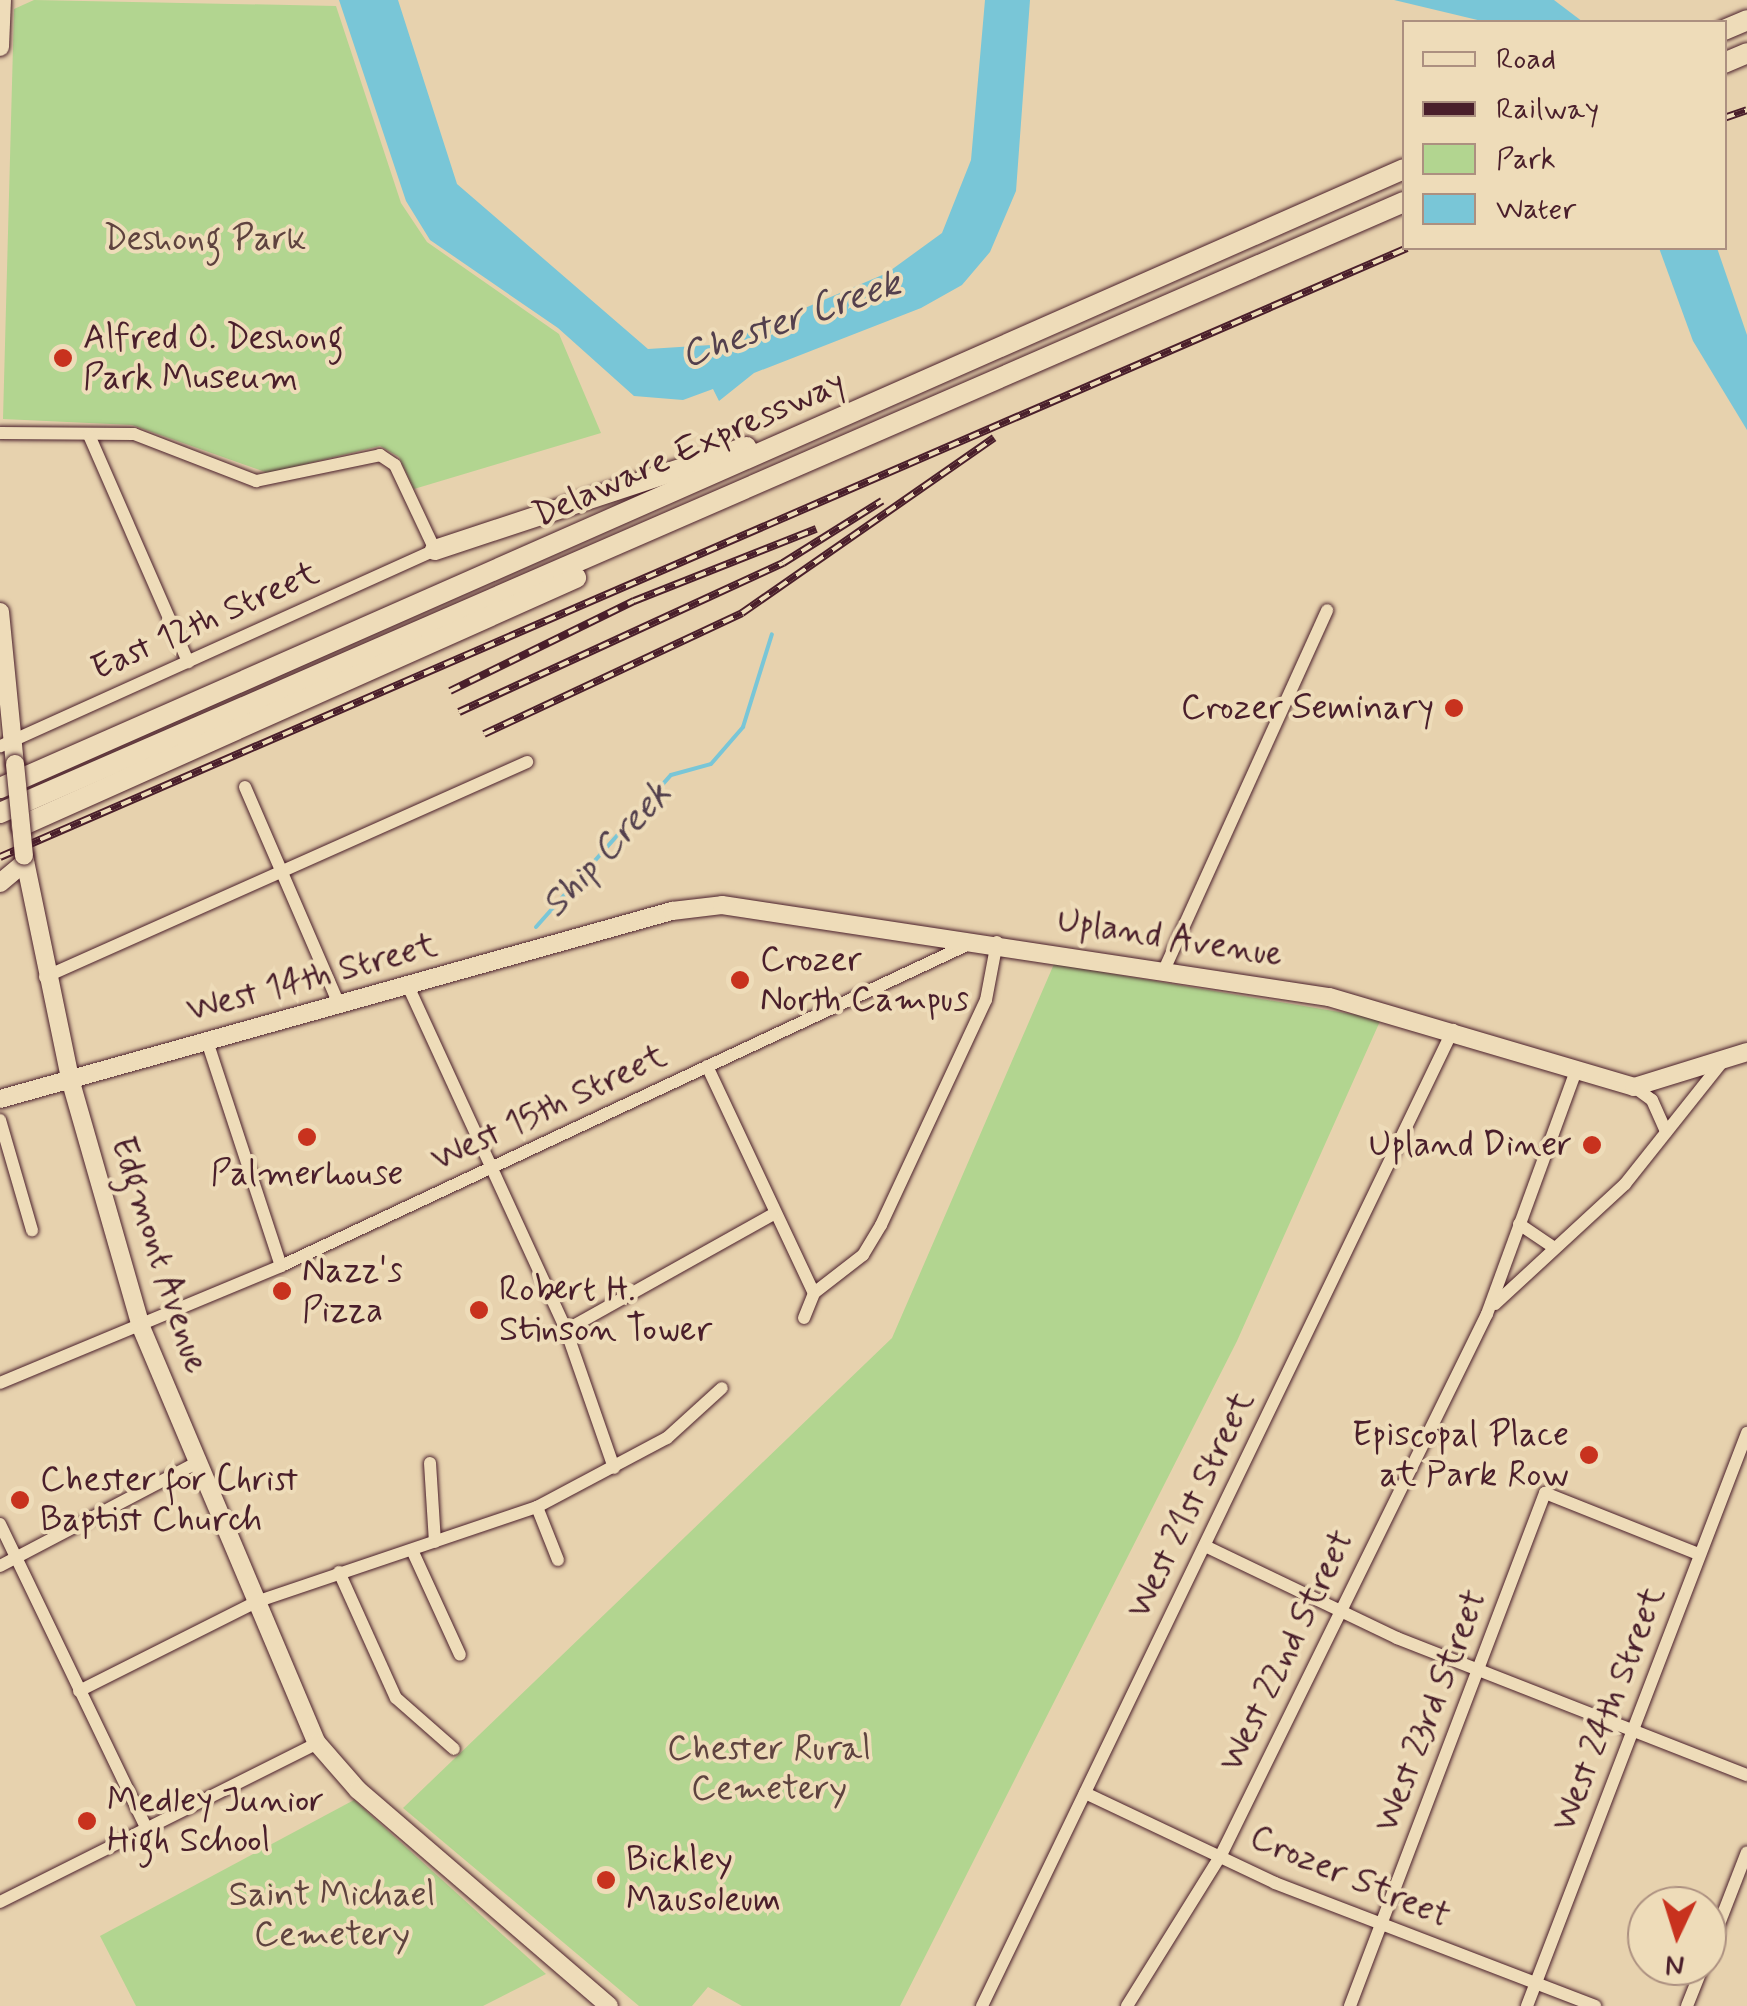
<!DOCTYPE html>
<html>
<head>
<meta charset="utf-8">
<style>
	body { margin:0 }
	#map { position:relative; width:1747px; height:2006px; overflow:hidden; background:#e7d2ae; font-family:Mynerve,sans-serif }
	div>[style] { position:absolute }
	.green>* { inset:0; background:#b2d590 }
	.water>* { inset:0; background:#79c6d7 }
	.stream>* { height:4px; margin:-2px; padding:0 2px; transform-origin:2px; border-radius:2px; background:#79c6d7 }
	.roads { filter:drop-shadow(0 0 2px #4a1f2b) drop-shadow(0 0 2px #4a1f2b) }
	.minor>* { height:12px; margin:-6px; padding:0 6px; transform-origin:6px; border-radius:6px; background:#eedcb9 }
	.major>* { height:18px; margin:-9px; padding:0 9px; transform-origin:9px; border-radius:9px; background:#eedcb9 }
	.highway>* { height:20px; margin:-10px; padding:0 10px; transform-origin:10px; border-radius:10px; background:#eedcb9 }
	.rail>* { height:8px; margin-top:-4px; transform-origin:0; background:repeating-linear-gradient(90deg,#eedcb9 0 11px,#4a1f2b 0 22px); box-sizing:border-box; border-block:2px solid #4a1f2b }
	.bridges { filter:drop-shadow(0 0 2px #4a1f2b) drop-shadow(0 0 2px #4a1f2b) }
	.major-bridge>* { height:18px; margin:-9px; padding:0 9px; transform-origin:9px; border-radius:9px; background:#eedcb9 }
	.dots>* { width:28px; height:28px; translate:-50% -50%; box-sizing:border-box; border:5px solid #eedcb9; border-radius:50% }
	span { translate:-50% -50%; white-space:nowrap; text-align:center; line-height:1.15; -webkit-text-stroke:8px #eedcb9; paint-order:stroke }
	.park-label { font-size:35px; color:#5f433f }
	.poi-label { font-size:35px; color:#4a1f2b }
	.left { translate:0 -50%; text-align:left }
	.right { translate:-100% -50%; text-align:right }
	.street-label { font-size:35px; color:#4a1f2b }
	.water-label { font-size:38px; color:#53404d; font-style:italic }
	.legend { position:absolute; left:1402px; top:20px; width:325px; height:230px; box-sizing:border-box; background:#eedcb9; border:2px solid #ac9080; margin:0; padding:12px 18px; list-style:none; font-size:30px; color:#4a1f2b }
	.legend li { display:flex; align-items:center; gap:20px; height:50px }
	.legend b { width:50px; border:2px solid #ac9080 }
	.north { position:absolute; left:1627px; top:1886px; width:100px; height:100px; box-sizing:border-box; background:#eedcb9; border:2px solid #ac9080; border-radius:50%; rotate:184deg; font-size:28px; font-weight:700; line-height:40px; text-align:center; color:#4a1f2b }
	.north::after { content:''; display:block; margin:auto; width:35px; height:45px; background:#c8321e; clip-path:polygon(50% 0,100% 100%,50% 72%,0 100%) }
</style>
</head>
<body>
<div id="map">
	<div class="green">
		<div style="clip-path:polygon(34px 0,336px 6px,401px 203px,427px 242px,559px 334px,601px 433px,414px 489px,399px 457px,380px 446px,268px 473px,132px 425px,3px 419px,14px 9px)"></div>
		<div style="clip-path:polygon(1054px 964px,1381px 1019px,1237px 1341px,900px 2006px,742px 2006px,708px 1987px,692px 2006px,639px 2006px,403px 1808px,892px 1338px)"></div>
		<div style="clip-path:polygon(354px 1800px,546px 1974px,483px 2006px,136px 2006px,100px 1936px)"></div>
	</div>
	<div class="water">
		<div style="clip-path:polygon(339px 0,398px 0,457px 184px,648px 349px,711px 345px,753px 330px,887px 273px,942px 233px,971px 160px,985px 0,1030px 0,1016px 191px,990px 252px,962px 285px,921px 308px,754px 373px,719px 401px,713px 389px,683px 400px,634px 396px,558px 328px,430px 240px,406px 201px)"></div>
		<div style="clip-path:polygon(1394px 0,1554px 0,1583px 22px,1486px 22px)"></div>
		<div style="clip-path:polygon(1659px 248px,1717px 248px,1747px 335px,1747px 430px,1693px 341px)"></div>
	</div>
	<div class="stream">
		<div style="left:536px;top:927px;width:203px;rotate:-48.4deg"></div>
		<div style="left:671px;top:775px;width:41px;rotate:-15.4deg"></div>
		<div style="left:711px;top:764px;width:49px;rotate:-49.1deg"></div>
		<div style="left:743px;top:727px;width:97px;rotate:-72.7deg"></div>
	</div>
	<div class="roads">
		<div class="minor">
			<div style="left:0;top:433px;width:134px;rotate:0.4deg"></div>
			<div style="left:134px;top:434px;width:131px;rotate:21.1deg"></div>
			<div style="left:256px;top:481px;width:127px;rotate:-11.8deg"></div>
			<div style="left:380px;top:455px;width:18px;rotate:34deg"></div>
			<div style="left:395px;top:465px;width:94px;rotate:64.8deg"></div>
			<div style="left:435px;top:550px;width:477px;rotate:155.7deg"></div>
			<div style="left:89px;top:435px;width:248px;rotate:66.4deg"></div>
			<div style="left:245px;top:787px;width:236px;rotate:66.6deg"></div>
			<div style="left:1164px;top:970px;width:395px;rotate:-65.6deg"></div>
			<div style="left:45px;top:977px;width:528px;rotate:-24.04deg"></div>
			<div style="left:408px;top:986px;width:379px;rotate:65.3deg"></div>
			<div style="left:566px;top:1330px;width:146px;rotate:70.8deg"></div>
			<div style="left:207px;top:1041px;width:237px;rotate:71.8deg"></div>
			<div style="left:707px;top:1066px;width:251px;rotate:64.8deg"></div>
			<div style="left:1634px;top:1087px;width:22px;rotate:36deg"></div>
			<div style="left:1652px;top:1100px;width:35px;rotate:66deg"></div>
			<div style="left:0;top:1120px;width:115px;rotate:73.8deg"></div>
			<div style="left:1519px;top:1224px;width:40px;rotate:34deg"></div>
			<div style="left:1495px;top:1304px;width:177px;rotate:-42.7deg"></div>
			<div style="left:1625px;top:1184px;width:157px;rotate:-51.5deg"></div>
			<div style="left:804px;top:1318px;width:27px;rotate:-68deg"></div>
			<div style="left:814px;top:1293px;width:62px;rotate:-37.8deg"></div>
			<div style="left:863px;top:1255px;width:35px;rotate:-59deg"></div>
			<div style="left:881px;top:1225px;width:248px;rotate:-65deg"></div>
			<div style="left:986px;top:1000px;width:59px;rotate:-79.3deg"></div>
			<div style="left:566px;top:1330px;width:236px;rotate:-29.2deg"></div>
			<div style="left:0;top:1383px;width:304px;rotate:-22.6deg"></div>
			<div style="left:281px;top:1266px;width:760px;rotate:-25.08deg"></div>
			<div style="left:430px;top:1463px;width:79px;rotate:86.4deg"></div>
			<div style="left:537px;top:1507px;width:57px;rotate:68.4deg"></div>
			<div style="left:0;top:1524px;width:337px;rotate:64.3deg"></div>
			<div style="left:1205px;top:1546px;width:213px;rotate:25.6deg"></div>
			<div style="left:1397px;top:1638px;width:376px;rotate:21.4deg"></div>
			<div style="left:412px;top:1550px;width:115px;rotate:65.4deg"></div>
			<div style="left:0;top:1566px;width:224px;rotate:-27.7deg"></div>
			<div style="left:339px;top:1572px;width:138px;rotate:65.7deg"></div>
			<div style="left:396px;top:1698px;width:77px;rotate:41.3deg"></div>
			<div style="left:79px;top:1691px;width:198px;rotate:-26.7deg"></div>
			<div style="left:256px;top:1602px;width:297px;rotate:-18.7deg"></div>
			<div style="left:537px;top:1507px;width:147px;rotate:-28deg"></div>
			<div style="left:667px;top:1438px;width:74px;rotate:-42.3deg"></div>
			<div style="left:1085px;top:1793px;width:210px;rotate:25.3deg"></div>
			<div style="left:1275px;top:1883px;width:343px;rotate:21deg"></div>
			<div style="left:0;top:1902px;width:355px;rotate:-26.6deg"></div>
			<div style="left:1707px;top:1955px;width:110px;rotate:-68.8deg"></div>
			<div style="left:982px;top:2006px;width:1084px;rotate:-64.24deg"></div>
			<div style="left:1127px;top:2006px;width:178px;rotate:-58.1deg"></div>
			<div style="left:1221px;top:1855px;width:603px;rotate:-63.82deg"></div>
			<div style="left:1487px;top:1314px;width:259px;rotate:-69.9deg"></div>
			<div style="left:1350px;top:2006px;width:549px;rotate:-69.19deg"></div>
			<div style="left:1545px;top:1493px;width:162px;rotate:21.7deg"></div>
			<div style="left:1527px;top:2006px;width:614px;rotate:-69deg"></div>
			<div style="left:1687px;top:2006px;width:43px;rotate:-68.2deg"></div>
		</div>
		<div class="major">
			<div style="left:0;top:47px;width:47px;rotate:-87.6deg"></div>
			<div style="left:0;top:612px;width:153px;rotate:84.4deg"></div>
			<div style="left:24px;top:856px;width:228px;rotate:78.3deg"></div>
			<div style="left:70px;top:1079px;width:258px;rotate:74deg"></div>
			<div style="left:141px;top:1327px;width:452px;rotate:67.1deg"></div>
			<div style="left:317px;top:1743px;width:62px;rotate:48.9deg"></div>
			<div style="left:358px;top:1790px;width:331px;rotate:40.7deg"></div>
			<div style="left:0;top:883px;width:33px;rotate:-40deg"></div>
			<div style="left:0;top:1099px;width:698px;rotate:-15.63deg"></div>
			<div style="left:672px;top:911px;width:50px;rotate:-6.8deg"></div>
			<div style="left:722px;top:905px;width:614px;rotate:8.62deg"></div>
			<div style="left:1329px;top:997px;width:318px;rotate:16.4deg"></div>
			<div style="left:1634px;top:1087px;width:118px;rotate:-17.2deg"></div>
		</div>
		<div class="highway">
			<div style="left:1724px;top:30px;width:25px;rotate:-23deg"></div>
			<div style="left:1724px;top:63px;width:25px;rotate:-23deg"></div>
			<div style="left:435px;top:550px;width:328px;rotate:-18.3deg"></div>
			<div style="left:0;top:788px;width:1534px;rotate:-23.79deg"></div>
			<div style="left:0;top:813px;width:1531px;rotate:-23.52deg"></div>
			<div style="left:21px;top:826px;width:608px;rotate:-24.08deg"></div>
		</div>
	</div>
	<div class="rail">
		<div style="left:1724px;top:118px;width:24px;rotate:-19deg"></div>
		<div style="left:450px;top:691px;width:205px;rotate:-26.1deg"></div>
		<div style="left:634px;top:601px;width:196px;rotate:-21.6deg"></div>
		<div style="left:459px;top:712px;width:357px;rotate:-24.7deg"></div>
		<div style="left:783px;top:563px;width:117px;rotate:-32.1deg"></div>
		<div style="left:484px;top:734px;width:285px;rotate:-25.1deg"></div>
		<div style="left:742px;top:613px;width:307px;rotate:-34.8deg"></div>
		<div style="left:0;top:857px;width:1533px;rotate:-23.4deg"></div>
	</div>
	<div class="bridges">
		<div class="major-bridge">
			<div style="left:15px;top:764px;width:92px;rotate:84.4deg"></div>
		</div>
	</div>
	<div class="dots">
		<div style="left:63px;top:358px;background:#c8321e"></div>
		<div style="left:1454px;top:708px;background:#c8321e"></div>
		<div style="left:740px;top:980px;background:#c8321e"></div>
		<div style="left:307px;top:1137px;background:#c8321e"></div>
		<div style="left:1592px;top:1145px;background:#c8321e"></div>
		<div style="left:282px;top:1291px;background:#c8321e"></div>
		<div style="left:479px;top:1310px;background:#c8321e"></div>
		<div style="left:1589px;top:1455px;background:#c8321e"></div>
		<div style="left:20px;top:1500px;background:#c8321e"></div>
		<div style="left:87px;top:1821px;background:#c8321e"></div>
		<div style="left:606px;top:1880px;background:#c8321e"></div>
	</div>
	<div class="park-label">
		<span style="left:205px;top:239px">Deshong Park</span>
		<span style="left:769px;top:1769px">Chester Rural<br>Cemetery</span>
		<span style="left:332px;top:1915px">Saint Michael<br>Cemetery</span>
	</div>
	<div class="poi-label">
		<span class="left" style="left:83px;top:358px">Alfred O. Deshong<br>Park Museum</span>
		<span class="right" style="left:1434px;top:708px">Crozer Seminary</span>
		<span class="left" style="left:760px;top:980px">Crozer<br>North Campus</span>
		<span class="right" style="left:1572px;top:1145px">Upland Diner</span>
		<span style="left:307px;top:1174px">Palmerhouse</span>
		<span class="left" style="left:302px;top:1291px">Nazz's<br>Pizza</span>
		<span class="left" style="left:499px;top:1310px">Robert H.<br>Stinson Tower</span>
		<span class="right" style="left:1569px;top:1455px">Episcopal Place<br>at Park Row</span>
		<span class="left" style="left:40px;top:1500px">Chester for Christ<br>Baptist Church</span>
		<span class="left" style="left:107px;top:1821px">Medley Junior<br>High School</span>
		<span class="left" style="left:626px;top:1880px">Bickley<br>Mausoleum</span>
	</div>
	<div class="street-label">
		<span style="left:689px;top:449px;rotate:-24deg">Delaware Expressway</span>
		<span style="left:205px;top:621px;rotate:-24deg">East 12th Street</span>
		<span style="left:1170px;top:938px;rotate:9deg">Upland Avenue</span>
		<span style="left:312px;top:978px;rotate:-15deg">West 14th Street</span>
		<span style="left:549px;top:1108px;rotate:-25deg">West 15th Street</span>
		<span style="left:159px;top:1255px;rotate:72deg">Edgmont Avenue</span>
		<span style="left:1191px;top:1505px;rotate:-64deg">West 21st Street</span>
		<span style="left:1287px;top:1651px;rotate:-64deg">West 22nd Street</span>
		<span style="left:1609px;top:1709px;rotate:-69deg">West 24th Street</span>
		<span style="left:1431px;top:1711px;rotate:-69deg">West 23rd Street</span>
		<span style="left:1350px;top:1877px;rotate:23deg">Crozer Street</span>
	</div>
	<div class="water-label">
		<span style="left:791px;top:320px;rotate:-19deg">Chester Creek</span>
		<span style="left:607px;top:850px;rotate:-47deg">Ship Creek</span>
	</div>
	<ul class="legend">
	<li><b style="height:12px;background:#eedcb9"></b>Road</li>
	<li><b style="height:12px;background:#4a1f2b"></b>Railway</li>
	<li><b style="height:28px;background:#b2d590"></b>Park</li>
	<li><b style="height:28px;background:#79c6d7"></b>Water</li>
	</ul>
	<div class="north">N</div>
</div>
</body>
</html>
